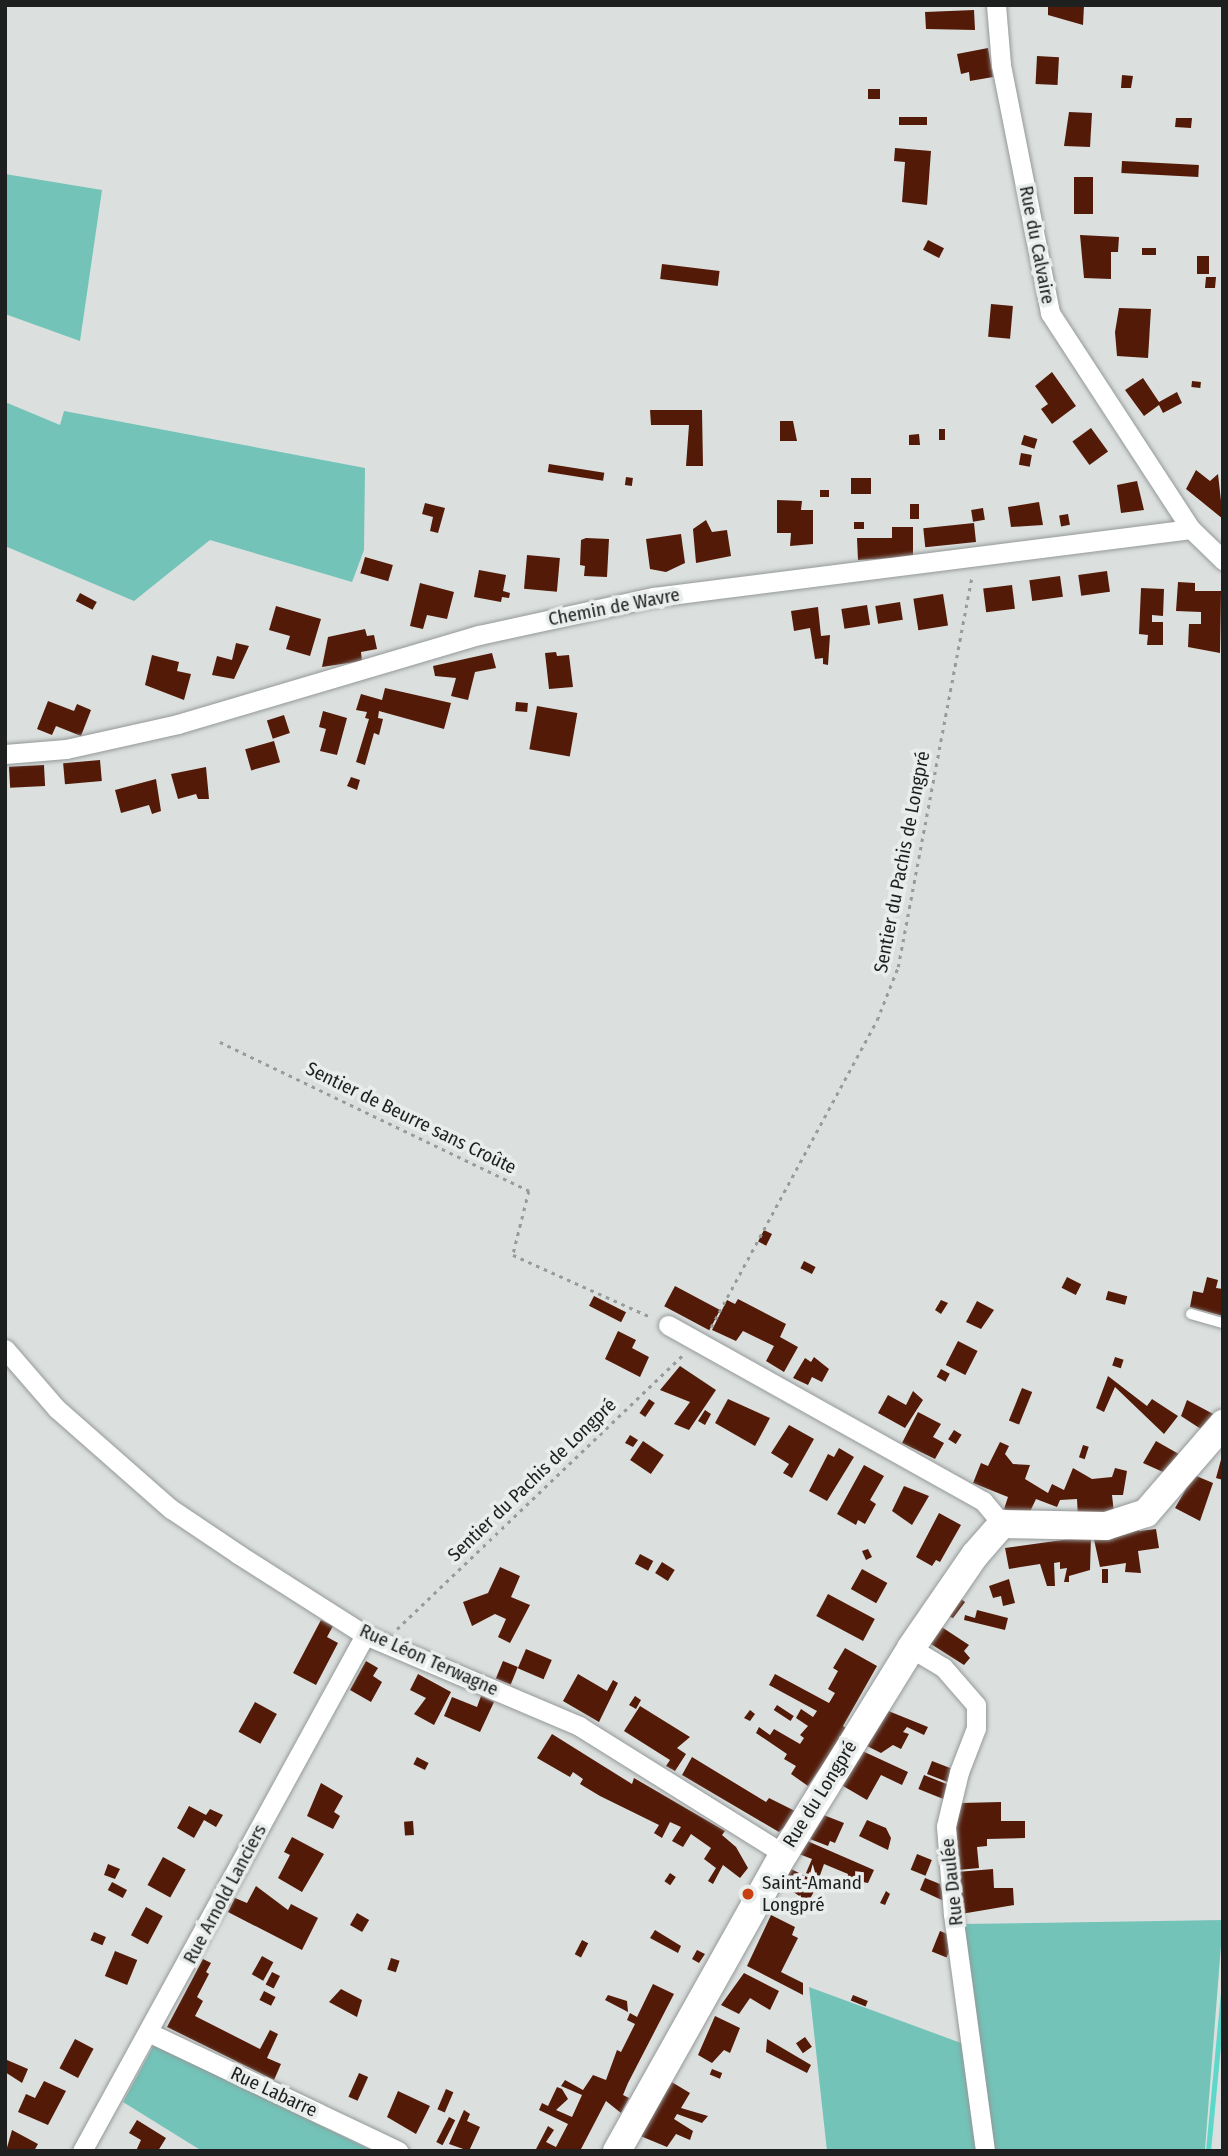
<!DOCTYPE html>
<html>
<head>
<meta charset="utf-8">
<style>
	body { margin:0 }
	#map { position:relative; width:1228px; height:2156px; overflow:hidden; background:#dbe0df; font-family:"Fira Sans Condensed",sans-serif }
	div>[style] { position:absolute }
	.green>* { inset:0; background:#73c3b8 }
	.stream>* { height:5px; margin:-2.5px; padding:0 2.5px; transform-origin:2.5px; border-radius:2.5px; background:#5cd7c9 }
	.building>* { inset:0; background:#531a08; transform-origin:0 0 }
	.path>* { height:2.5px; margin-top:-1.25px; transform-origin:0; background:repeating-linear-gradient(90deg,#979b9a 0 3.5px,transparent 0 8.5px) }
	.roads { filter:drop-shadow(0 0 2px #949898) drop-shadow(0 0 2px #949898) }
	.lane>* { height:10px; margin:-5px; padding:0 5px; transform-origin:5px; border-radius:5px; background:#fff }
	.street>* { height:19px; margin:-9.5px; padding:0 9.5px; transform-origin:9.5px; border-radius:9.5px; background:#fff }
	.secondary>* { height:28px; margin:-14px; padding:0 14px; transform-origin:14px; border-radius:14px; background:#fff }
	.dots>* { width:19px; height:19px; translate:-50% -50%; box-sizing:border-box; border:4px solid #e9edec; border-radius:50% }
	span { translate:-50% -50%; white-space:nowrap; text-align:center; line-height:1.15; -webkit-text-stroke:7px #e9edec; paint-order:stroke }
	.street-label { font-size:19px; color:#1e201f }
	.poi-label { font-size:19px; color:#1e201f }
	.left { translate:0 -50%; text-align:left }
	.frame { position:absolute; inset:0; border:7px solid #1e201f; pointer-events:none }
</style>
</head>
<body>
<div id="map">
	<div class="green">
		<div style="clip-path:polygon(5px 174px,102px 190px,80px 341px,5px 314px)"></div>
		<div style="clip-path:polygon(5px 402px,60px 425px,64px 411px,365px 468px,364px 550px,352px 582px,210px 540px,134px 601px,5px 546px)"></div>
		<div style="clip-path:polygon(1223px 1920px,1205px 2149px,1223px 2151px,827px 2151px,809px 1987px,980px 2050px,962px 1924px)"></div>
		<div style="clip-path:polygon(154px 2045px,373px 2151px,202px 2151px,123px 2102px)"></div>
	</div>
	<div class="stream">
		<div style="left:1208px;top:2151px;width:159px;rotate:-84.6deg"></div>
	</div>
	<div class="building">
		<div style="clip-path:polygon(1048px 5px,1084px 5px,1083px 25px,1048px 15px)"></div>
		<div style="clip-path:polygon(974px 10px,975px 30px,926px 29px,925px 12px)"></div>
		<div style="clip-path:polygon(988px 48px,993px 77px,970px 81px,969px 72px,961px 74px,957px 54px)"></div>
		<div style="left:1037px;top:56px;width:22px;height:28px;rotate:3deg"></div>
		<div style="clip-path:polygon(1122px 75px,1133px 76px,1131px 88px,1121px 88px)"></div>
		<div style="left:868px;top:89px;width:12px;height:10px"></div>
		<div style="clip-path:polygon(1069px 112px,1092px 113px,1090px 147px,1064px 146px)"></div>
		<div style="left:899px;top:117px;width:28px;height:8px"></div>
		<div style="clip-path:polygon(1176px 118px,1192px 118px,1191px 128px,1175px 127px)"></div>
		<div style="clip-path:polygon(895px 148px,931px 151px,927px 205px,902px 202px,905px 162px,894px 161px)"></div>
		<div style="left:1122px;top:161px;width:77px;height:12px;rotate:3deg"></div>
		<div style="left:1074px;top:177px;width:19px;height:37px"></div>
		<div style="clip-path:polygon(1080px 235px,1119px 237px,1118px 252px,1111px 252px,1111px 279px,1084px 278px)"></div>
		<div style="left:928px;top:240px;width:18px;height:11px;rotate:27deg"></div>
		<div style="left:1142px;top:248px;width:14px;height:7px"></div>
		<div style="left:1197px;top:256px;width:12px;height:18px"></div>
		<div style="left:662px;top:264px;width:58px;height:15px;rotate:7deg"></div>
		<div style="clip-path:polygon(1206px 277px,1216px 277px,1215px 288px,1205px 288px)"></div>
		<div style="left:991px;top:304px;width:22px;height:33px;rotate:5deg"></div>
		<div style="clip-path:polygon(1119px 308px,1151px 309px,1148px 358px,1117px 356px,1115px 332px)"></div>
		<div style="clip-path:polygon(1052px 372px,1076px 406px,1052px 424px,1041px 409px,1048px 404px,1035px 386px)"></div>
		<div style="clip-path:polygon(1143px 378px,1159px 402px,1177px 392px,1182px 403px,1163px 413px,1159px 405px,1144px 416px,1125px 390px)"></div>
		<div style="left:1192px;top:381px;width:9px;height:6px;rotate:6deg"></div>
		<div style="clip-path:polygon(650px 410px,702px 410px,703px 466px,686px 466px,689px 425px,651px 425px)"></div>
		<div style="clip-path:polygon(780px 421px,793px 421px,797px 441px,780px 441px)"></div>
		<div style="left:1091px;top:428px;width:29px;height:23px;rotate:54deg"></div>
		<div style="left:939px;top:429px;width:6px;height:11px"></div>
		<div style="clip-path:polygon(919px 434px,920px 445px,909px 445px,909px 435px)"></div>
		<div style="left:1024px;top:435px;width:14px;height:10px;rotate:17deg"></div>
		<div style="left:1021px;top:453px;width:11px;height:12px;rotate:10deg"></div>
		<div style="left:549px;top:464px;width:56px;height:8px;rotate:9deg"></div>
		<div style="clip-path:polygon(1196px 470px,1210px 481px,1218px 474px,1223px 519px,1186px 489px)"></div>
		<div style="left:626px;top:477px;width:7px;height:8px;rotate:8deg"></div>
		<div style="left:871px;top:478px;width:16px;height:20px;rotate:90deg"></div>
		<div style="clip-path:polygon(1137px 481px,1144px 510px,1121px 513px,1117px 485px)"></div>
		<div style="left:820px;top:490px;width:9px;height:7px"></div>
		<div style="clip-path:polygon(777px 500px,802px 501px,801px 510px,813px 510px,813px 544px,790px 546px,791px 533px,777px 533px)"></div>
		<div style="clip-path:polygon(1039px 502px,1043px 525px,1011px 527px,1008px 507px)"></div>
		<div style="clip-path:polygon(425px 503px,445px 508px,438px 533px,430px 531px,433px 517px,422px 514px)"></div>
		<div style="left:910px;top:504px;width:9px;height:15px"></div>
		<div style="left:983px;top:508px;width:12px;height:12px;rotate:81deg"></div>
		<div style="left:1068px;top:514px;width:11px;height:9px;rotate:80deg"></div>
		<div style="clip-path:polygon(706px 520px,712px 532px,727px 530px,731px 556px,696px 563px,693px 529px)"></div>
		<div style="left:854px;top:522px;width:10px;height:7px"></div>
		<div style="left:974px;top:523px;width:19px;height:51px;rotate:84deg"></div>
		<div style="clip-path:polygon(892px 527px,913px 527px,913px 557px,858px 560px,857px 538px,892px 538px)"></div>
		<div style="clip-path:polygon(681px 534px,685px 563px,666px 572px,650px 569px,646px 539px)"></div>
		<div style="clip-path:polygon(586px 538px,609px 539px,607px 577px,584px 576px,585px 566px,580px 565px,581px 540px)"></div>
		<div style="left:527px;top:555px;width:33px;height:34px;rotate:5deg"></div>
		<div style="left:365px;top:557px;width:29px;height:17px;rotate:16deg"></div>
		<div style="clip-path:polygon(479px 570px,506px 575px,503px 591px,510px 593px,509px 598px,502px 597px,501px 602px,474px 597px)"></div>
		<div style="left:1107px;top:571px;width:21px;height:29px;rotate:82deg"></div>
		<div style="left:1060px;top:576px;width:21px;height:31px;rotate:82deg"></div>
		<div style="clip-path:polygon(1178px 582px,1195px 583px,1195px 591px,1221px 591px,1220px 653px,1188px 647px,1189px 624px,1201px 624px,1201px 612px,1176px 611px)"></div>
		<div style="clip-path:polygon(420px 583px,454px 592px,447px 619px,427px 615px,423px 629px,410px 626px)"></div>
		<div style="left:1012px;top:585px;width:24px;height:29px;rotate:83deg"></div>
		<div style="clip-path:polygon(1141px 588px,1164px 589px,1163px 616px,1152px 615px,1152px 622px,1163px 622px,1163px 645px,1147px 645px,1148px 635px,1139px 634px)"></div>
		<div style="left:80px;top:593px;width:19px;height:9px;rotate:28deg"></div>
		<div style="left:943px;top:594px;width:32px;height:30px;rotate:81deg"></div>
		<div style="left:900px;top:602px;width:18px;height:25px;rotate:81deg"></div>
		<div style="left:867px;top:605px;width:20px;height:26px;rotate:81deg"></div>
		<div style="clip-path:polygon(276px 606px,321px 619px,310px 656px,286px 649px,290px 636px,269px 630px)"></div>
		<div style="clip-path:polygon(818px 607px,821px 636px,830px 635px,828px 665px,823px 664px,823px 658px,815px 659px,810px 628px,794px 631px,791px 611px)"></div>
		<div style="clip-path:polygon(365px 629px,367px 636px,374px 635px,377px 649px,361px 652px,362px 661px,322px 667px,328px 637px)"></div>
		<div style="clip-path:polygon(236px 643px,249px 646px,234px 679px,212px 675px,217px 656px,232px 660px)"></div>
		<div style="clip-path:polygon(556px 652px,557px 656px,569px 655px,573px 687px,549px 689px,545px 653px)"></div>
		<div style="clip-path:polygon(492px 653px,496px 668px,475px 672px,468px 700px,451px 696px,456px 678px,435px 676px,433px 666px)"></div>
		<div style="clip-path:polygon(152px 655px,179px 662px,177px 671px,191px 674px,184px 700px,145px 685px)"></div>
		<div style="clip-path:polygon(385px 688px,451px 703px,444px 729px,379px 711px,378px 718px,383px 719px,379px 735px,374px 733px,365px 765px,356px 762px,369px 719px,365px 718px,367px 712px,356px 710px,361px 694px,382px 700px)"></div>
		<div style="clip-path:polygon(48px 701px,74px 711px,77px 704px,91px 710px,81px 736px,56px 726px,52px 735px,37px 729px)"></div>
		<div style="left:516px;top:702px;width:12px;height:9px;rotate:5deg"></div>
		<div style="left:537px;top:706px;width:41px;height:44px;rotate:10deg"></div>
		<div style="clip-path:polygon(323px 711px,347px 718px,337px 755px,320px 751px,326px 729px,319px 727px)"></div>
		<div style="left:284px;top:715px;width:19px;height:18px;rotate:72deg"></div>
		<div style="left:274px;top:741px;width:22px;height:30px;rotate:74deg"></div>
		<div style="left:100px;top:760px;width:21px;height:37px;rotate:85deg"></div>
		<div style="left:44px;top:765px;width:21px;height:35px;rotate:87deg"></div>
		<div style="clip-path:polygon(206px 767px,209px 799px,198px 799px,196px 794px,178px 799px,171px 774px)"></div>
		<div style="clip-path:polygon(351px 777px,360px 780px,357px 790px,347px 786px)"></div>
		<div style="clip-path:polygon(156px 779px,161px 811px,152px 814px,149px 805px,121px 813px,115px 790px)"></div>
		<div style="left:764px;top:1230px;width:9px;height:13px;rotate:27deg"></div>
		<div style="left:804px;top:1261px;width:13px;height:8px;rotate:27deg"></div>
		<div style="left:1067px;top:1277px;width:16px;height:12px;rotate:27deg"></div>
		<div style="clip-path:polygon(1207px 1277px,1218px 1280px,1216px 1288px,1223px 1289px,1223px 1316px,1190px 1307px,1193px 1291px,1203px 1293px)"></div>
		<div style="left:675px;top:1286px;width:51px;height:23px;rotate:28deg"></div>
		<div style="left:1108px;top:1291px;width:20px;height:9px;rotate:15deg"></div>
		<div style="left:594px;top:1296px;width:36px;height:11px;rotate:27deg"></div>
		<div style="clip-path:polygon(738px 1299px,786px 1324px,780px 1337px,798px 1347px,784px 1372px,766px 1361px,774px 1346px,743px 1331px,736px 1341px,712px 1330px,727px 1300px,735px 1304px)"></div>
		<div style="clip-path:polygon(941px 1300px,948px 1303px,941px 1314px,935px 1310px)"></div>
		<div style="clip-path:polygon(977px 1301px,994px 1310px,981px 1329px,966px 1322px)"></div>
		<div style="clip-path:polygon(618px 1331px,636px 1340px,632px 1348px,649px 1357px,640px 1377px,605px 1359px)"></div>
		<div style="left:958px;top:1341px;width:22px;height:27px;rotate:27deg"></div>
		<div style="clip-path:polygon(814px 1357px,829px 1369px,822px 1382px,812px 1377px,808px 1385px,793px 1378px,805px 1358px,811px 1362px)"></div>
		<div style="left:1115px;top:1357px;width:9px;height:9px;rotate:18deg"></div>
		<div style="clip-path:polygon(680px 1366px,716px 1390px,689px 1430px,674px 1424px,690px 1402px,660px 1390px)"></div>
		<div style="left:941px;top:1369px;width:10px;height:9px;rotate:29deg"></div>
		<div style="clip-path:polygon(1108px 1376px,1147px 1406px,1152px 1399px,1178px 1416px,1164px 1434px,1115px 1387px,1104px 1412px,1096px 1408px)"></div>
		<div style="left:1022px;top:1388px;width:11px;height:35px;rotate:22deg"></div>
		<div style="clip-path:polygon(913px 1391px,923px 1400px,905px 1428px,878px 1413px,888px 1395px,906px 1405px)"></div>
		<div style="left:649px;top:1399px;width:7px;height:17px;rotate:34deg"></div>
		<div style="clip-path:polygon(728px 1399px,770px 1418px,755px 1446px,715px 1423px)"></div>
		<div style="clip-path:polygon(1187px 1400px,1217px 1416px,1207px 1433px,1181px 1416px)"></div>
		<div style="clip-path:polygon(705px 1410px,711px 1414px,705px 1425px,698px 1421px)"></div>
		<div style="clip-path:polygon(918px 1412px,941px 1424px,933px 1437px,944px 1443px,935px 1459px,902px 1443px)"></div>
		<div style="clip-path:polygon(789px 1425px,814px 1439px,792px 1478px,783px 1473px,789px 1464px,771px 1453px)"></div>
		<div style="left:954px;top:1430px;width:9px;height:11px;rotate:32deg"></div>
		<div style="clip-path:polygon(630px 1435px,638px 1440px,633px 1447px,625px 1443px)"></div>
		<div style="left:643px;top:1441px;width:25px;height:23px;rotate:34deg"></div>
		<div style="clip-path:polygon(1156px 1441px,1184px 1457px,1174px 1477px,1143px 1463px)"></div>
		<div style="clip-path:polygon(1000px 1442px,1009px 1446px,1005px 1454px,1013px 1464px,1030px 1465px,1025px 1479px,1048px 1493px,1052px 1484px,1064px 1490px,1073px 1468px,1092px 1479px,1112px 1477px,1115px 1468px,1127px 1471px,1123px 1495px,1112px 1495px,1114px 1513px,1078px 1518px,1077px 1499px,1060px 1500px,1057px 1507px,1036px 1499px,1027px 1518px,1004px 1509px,1008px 1497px,973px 1483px,981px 1463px,988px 1466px)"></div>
		<div style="left:1083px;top:1445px;width:6px;height:13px;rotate:18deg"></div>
		<div style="clip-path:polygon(839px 1448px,854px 1457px,827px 1501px,809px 1491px,828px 1454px,834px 1457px)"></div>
		<div style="clip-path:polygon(1222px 1456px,1223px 1456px,1223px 1480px,1216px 1478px)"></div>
		<div style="clip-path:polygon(864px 1465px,884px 1476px,870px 1500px,876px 1504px,865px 1524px,858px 1520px,856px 1525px,837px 1514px)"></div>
		<div style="clip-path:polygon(1194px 1475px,1213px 1483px,1200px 1521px,1175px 1508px)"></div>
		<div style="clip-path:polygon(904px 1486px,929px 1496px,912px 1525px,892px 1511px)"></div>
		<div style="clip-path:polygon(939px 1513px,961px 1525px,940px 1562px,936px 1560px,932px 1566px,916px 1557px)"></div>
		<div style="clip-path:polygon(1138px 1528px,1139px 1531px,1156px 1529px,1159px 1548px,1138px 1551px,1141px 1573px,1125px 1572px,1126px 1563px,1100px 1567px,1093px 1535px)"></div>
		<div style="clip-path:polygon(1091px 1536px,1090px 1570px,1069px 1576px,1069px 1582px,1064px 1582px,1067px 1568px,1060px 1569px,1060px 1562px,1054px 1563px,1055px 1586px,1047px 1586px,1040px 1564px,1009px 1569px,1005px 1548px)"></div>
		<div style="clip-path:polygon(868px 1549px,872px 1557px,866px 1560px,862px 1551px)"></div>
		<div style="left:640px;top:1554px;width:15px;height:11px;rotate:28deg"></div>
		<div style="left:662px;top:1562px;width:15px;height:13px;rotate:32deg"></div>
		<div style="clip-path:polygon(500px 1567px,520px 1576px,511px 1597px,530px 1605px,510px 1643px,498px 1637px,506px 1619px,495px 1614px,472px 1626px,463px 1602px,488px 1593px)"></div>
		<div style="left:862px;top:1569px;width:29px;height:23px;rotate:29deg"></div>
		<div style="left:1102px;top:1569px;width:6px;height:14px"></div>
		<div style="clip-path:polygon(1009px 1579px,1015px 1603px,1003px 1606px,1001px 1596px,993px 1598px,989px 1586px)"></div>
		<div style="left:828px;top:1594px;width:53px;height:25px;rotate:28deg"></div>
		<div style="clip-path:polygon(956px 1595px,965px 1602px,953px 1618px,941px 1614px)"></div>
		<div style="clip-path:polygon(977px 1610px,1008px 1618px,1005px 1630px,964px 1620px,965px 1615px,975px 1618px)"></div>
		<div style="clip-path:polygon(321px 1620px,333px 1626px,327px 1637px,338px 1643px,316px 1685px,293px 1673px)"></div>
		<div style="clip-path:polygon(934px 1622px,969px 1645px,964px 1651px,970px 1658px,964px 1665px,923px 1639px)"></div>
		<div style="clip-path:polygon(845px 1648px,877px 1666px,843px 1726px,847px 1729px,808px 1786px,791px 1774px,796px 1766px,784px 1759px,787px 1754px,756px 1733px,759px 1727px,770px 1735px,774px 1729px,800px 1744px,804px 1738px,800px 1735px,808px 1726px,796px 1718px,801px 1709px,813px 1717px,817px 1711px,769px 1685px,775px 1674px,829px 1703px,835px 1693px,828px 1689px,838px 1671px,833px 1668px)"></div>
		<div style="left:526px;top:1649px;width:28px;height:21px;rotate:23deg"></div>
		<div style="clip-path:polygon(366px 1661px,378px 1668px,373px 1676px,382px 1682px,371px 1702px,350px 1690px)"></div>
		<div style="left:503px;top:1661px;width:16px;height:19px;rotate:22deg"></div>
		<div style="clip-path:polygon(418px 1674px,451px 1692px,434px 1725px,414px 1714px,426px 1698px,410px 1690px)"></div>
		<div style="clip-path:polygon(578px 1674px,607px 1691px,613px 1680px,618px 1683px,599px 1722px,563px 1701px)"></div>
		<div style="clip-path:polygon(481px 1696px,494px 1702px,480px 1732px,444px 1716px,452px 1697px,477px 1707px)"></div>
		<div style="clip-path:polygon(635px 1696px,641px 1700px,636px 1709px,629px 1705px)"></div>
		<div style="left:255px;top:1702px;width:25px;height:34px;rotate:29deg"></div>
		<div style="left:777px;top:1705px;width:20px;height:6px;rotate:33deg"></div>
		<div style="clip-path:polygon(640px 1706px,690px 1737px,677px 1748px,686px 1754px,675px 1771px,666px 1766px,670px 1760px,624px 1731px)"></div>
		<div style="clip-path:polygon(881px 1708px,928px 1727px,924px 1735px,907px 1727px,903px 1732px,909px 1734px,901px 1749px,893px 1745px,881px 1753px,861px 1743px)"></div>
		<div style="clip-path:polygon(750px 1710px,755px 1714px,750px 1721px,744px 1718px)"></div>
		<div style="clip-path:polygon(552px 1734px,632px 1784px,634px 1778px,725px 1831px,722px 1835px,736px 1847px,748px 1868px,740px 1878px,723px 1865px,713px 1884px,708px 1881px,716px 1868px,704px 1859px,711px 1848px,691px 1834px,683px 1847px,672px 1841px,681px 1827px,670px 1822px,662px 1838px,654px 1833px,659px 1825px,600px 1796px,580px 1784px,583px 1779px,573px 1772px,570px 1777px,537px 1758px)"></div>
		<div style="clip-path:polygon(858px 1749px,908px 1772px,902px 1785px,881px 1775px,867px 1800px,838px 1783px)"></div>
		<div style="left:417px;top:1757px;width:13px;height:8px;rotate:27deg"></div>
		<div style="clip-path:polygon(692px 1757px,766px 1802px,769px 1798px,799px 1813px,779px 1832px,682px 1775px)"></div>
		<div style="left:932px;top:1761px;width:25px;height:14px;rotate:21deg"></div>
		<div style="left:924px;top:1775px;width:27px;height:15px;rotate:22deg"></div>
		<div style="clip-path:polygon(321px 1783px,343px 1796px,334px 1812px,340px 1816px,333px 1829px,307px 1816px)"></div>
		<div style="clip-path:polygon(1001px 1802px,1001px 1821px,1025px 1821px,1025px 1838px,987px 1839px,987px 1846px,977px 1847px,979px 1868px,958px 1870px,955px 1832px,961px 1803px)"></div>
		<div style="clip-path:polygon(189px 1806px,206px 1815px,210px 1809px,223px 1815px,216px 1827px,204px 1820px,194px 1838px,177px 1828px)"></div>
		<div style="clip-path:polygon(821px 1814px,844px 1823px,835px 1843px,830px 1841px,828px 1846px,810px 1839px)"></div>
		<div style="clip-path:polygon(867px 1820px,886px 1828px,891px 1838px,888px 1850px,859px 1836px)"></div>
		<div style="left:413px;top:1821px;width:14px;height:9px;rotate:86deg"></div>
		<div style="clip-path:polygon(292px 1837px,324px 1854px,302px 1892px,278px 1878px,290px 1855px,284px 1852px)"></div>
		<div style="clip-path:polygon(805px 1840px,874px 1870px,868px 1883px,847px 1879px,848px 1874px,824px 1864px,819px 1878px,806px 1873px,812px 1859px,799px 1854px)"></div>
		<div style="left:917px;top:1854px;width:16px;height:17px;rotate:22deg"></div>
		<div style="left:163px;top:1857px;width:26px;height:32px;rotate:29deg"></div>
		<div style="clip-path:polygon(108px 1864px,120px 1869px,115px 1879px,104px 1875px)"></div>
		<div style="clip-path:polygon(787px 1867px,819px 1883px,808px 1902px,779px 1882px)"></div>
		<div style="clip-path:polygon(993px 1869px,994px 1888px,1013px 1888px,1014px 1905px,961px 1914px,957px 1872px)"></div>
		<div style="left:670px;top:1873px;width:7px;height:10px;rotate:34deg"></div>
		<div style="clip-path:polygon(925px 1878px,940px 1884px,944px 1901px,920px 1890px)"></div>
		<div style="left:112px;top:1882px;width:17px;height:9px;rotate:28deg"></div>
		<div style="clip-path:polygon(256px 1886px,288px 1910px,291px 1904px,318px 1918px,302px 1950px,228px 1912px,235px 1898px,247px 1903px)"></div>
		<div style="clip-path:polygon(886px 1891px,890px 1894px,885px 1905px,880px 1903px)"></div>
		<div style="left:146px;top:1907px;width:19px;height:32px;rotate:28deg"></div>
		<div style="left:357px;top:1913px;width:14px;height:14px;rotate:30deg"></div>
		<div style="clip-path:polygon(771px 1915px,795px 1927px,792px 1935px,798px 1938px,781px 1972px,803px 1983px,803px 1995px,747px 1966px)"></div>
		<div style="clip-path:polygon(655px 1930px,681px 1946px,678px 1953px,650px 1938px)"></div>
		<div style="left:940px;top:1931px;width:16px;height:22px;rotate:22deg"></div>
		<div style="left:94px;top:1932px;width:13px;height:9px;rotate:23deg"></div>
		<div style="left:582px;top:1940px;width:7px;height:16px;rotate:27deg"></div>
		<div style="clip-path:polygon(697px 1950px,705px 1954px,699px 1963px,692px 1959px)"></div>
		<div style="left:115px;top:1951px;width:24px;height:27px;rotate:22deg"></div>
		<div style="left:262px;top:1956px;width:13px;height:21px;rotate:29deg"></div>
		<div style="left:391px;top:1958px;width:9px;height:12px;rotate:18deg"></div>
		<div style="clip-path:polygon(203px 1959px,211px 1963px,206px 1972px,209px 1974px,197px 1997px,203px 2001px,195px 2016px,260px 2049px,270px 2030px,278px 2034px,267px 2058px,281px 2064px,274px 2080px,167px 2027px)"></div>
		<div style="left:272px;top:1972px;width:9px;height:14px;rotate:27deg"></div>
		<div style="clip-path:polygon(744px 1973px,779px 1991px,770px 2010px,750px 1998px,739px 2014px,721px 2005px)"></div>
		<div style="clip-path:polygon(653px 1984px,674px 1994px,628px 2083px,623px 2095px,629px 2098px,621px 2113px,606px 2101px,580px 2151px,535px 2151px,548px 2126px,554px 2130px,546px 2142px,556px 2147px,568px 2124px,539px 2110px,542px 2103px,548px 2106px,557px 2087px,562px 2089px,568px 2099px,556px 2110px,572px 2117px,582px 2095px,561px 2086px,565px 2080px,583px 2090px,593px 2075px,606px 2080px,617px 2050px,621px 2052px,635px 2024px,627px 2020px,630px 2013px,637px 2017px)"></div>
		<div style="clip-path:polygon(341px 1989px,362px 2000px,357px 2017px,329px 2002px)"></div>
		<div style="left:264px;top:1991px;width:13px;height:10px;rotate:27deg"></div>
		<div style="clip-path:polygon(608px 1995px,627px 2001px,628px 2012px,605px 2000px)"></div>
		<div style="left:853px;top:1995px;width:16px;height:6px;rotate:22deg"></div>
		<div style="clip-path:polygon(715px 2016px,740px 2028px,730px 2053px,724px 2050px,712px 2063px,698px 2055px)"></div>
		<div style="left:805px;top:2037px;width:12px;height:11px;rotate:55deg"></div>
		<div style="left:75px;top:2039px;width:21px;height:33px;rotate:28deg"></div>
		<div style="clip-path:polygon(767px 2039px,811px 2065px,807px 2073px,766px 2052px)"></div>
		<div style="clip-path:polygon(7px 2060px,28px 2069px,22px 2083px,5px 2072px)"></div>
		<div style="left:712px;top:2069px;width:11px;height:6px;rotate:22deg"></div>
		<div style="left:359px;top:2073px;width:10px;height:26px;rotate:24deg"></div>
		<div style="clip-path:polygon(44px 2081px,66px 2091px,48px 2125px,18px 2112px,26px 2094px,35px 2098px)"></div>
		<div style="clip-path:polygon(670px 2081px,690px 2093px,681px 2108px,708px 2116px,702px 2123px,677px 2114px,674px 2119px,693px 2131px,690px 2140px,676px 2134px,667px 2147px,638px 2135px)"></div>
		<div style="left:446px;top:2089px;width:8px;height:22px;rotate:23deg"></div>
		<div style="clip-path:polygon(398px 2091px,430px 2106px,416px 2134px,387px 2117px)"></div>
		<div style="clip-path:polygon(464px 2110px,470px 2114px,467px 2121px,480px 2127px,469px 2151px,449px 2144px)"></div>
		<div style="left:449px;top:2117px;width:7px;height:28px;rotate:27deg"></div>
		<div style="clip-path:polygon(137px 2120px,166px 2138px,158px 2151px,136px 2151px,141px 2140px,129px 2133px)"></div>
		<div style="clip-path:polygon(12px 2130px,38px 2144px,34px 2151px,6px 2151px)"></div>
	</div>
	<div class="path">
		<div style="left:220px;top:1042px;width:343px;rotate:25.7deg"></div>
		<div style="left:529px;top:1191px;width:66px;rotate:104deg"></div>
		<div style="left:513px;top:1255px;width:151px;rotate:24.2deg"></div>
		<div style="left:711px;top:1327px;width:349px;rotate:-61.6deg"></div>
		<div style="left:877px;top:1020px;width:57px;rotate:-68.4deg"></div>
		<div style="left:898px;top:967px;width:399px;rotate:-79.3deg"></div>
		<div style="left:397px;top:1629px;width:396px;rotate:-43.8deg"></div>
	</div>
	<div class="roads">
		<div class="lane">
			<div style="left:1191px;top:1314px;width:33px;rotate:16deg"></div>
		</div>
		<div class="street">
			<div style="left:996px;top:5px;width:60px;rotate:85.2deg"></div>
			<div style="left:1001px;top:65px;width:253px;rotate:78.8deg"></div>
			<div style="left:1050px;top:313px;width:258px;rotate:56.9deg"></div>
			<div style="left:5px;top:754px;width:61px;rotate:-4.7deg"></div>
			<div style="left:66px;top:749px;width:115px;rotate:-12.6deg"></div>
			<div style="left:178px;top:724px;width:314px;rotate:-16.5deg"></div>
			<div style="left:479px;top:635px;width:179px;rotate:-12.3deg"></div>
			<div style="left:654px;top:597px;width:541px;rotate:-7.22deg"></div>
			<div style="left:1191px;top:529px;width:45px;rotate:44.1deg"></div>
			<div style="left:668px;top:1325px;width:361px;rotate:29.2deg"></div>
			<div style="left:983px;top:1501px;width:30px;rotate:50deg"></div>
			<div style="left:5px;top:1349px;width:79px;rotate:49.1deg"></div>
			<div style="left:57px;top:1409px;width:152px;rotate:41.3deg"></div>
			<div style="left:171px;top:1509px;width:81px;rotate:33.9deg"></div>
			<div style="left:238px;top:1554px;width:151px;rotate:32.5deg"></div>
			<div style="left:365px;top:1635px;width:233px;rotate:23deg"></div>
			<div style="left:579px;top:1726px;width:242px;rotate:32deg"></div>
			<div style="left:911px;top:1648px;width:37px;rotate:31deg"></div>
			<div style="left:943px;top:1667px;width:50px;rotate:49deg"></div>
			<div style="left:976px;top:1705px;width:23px;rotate:90deg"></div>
			<div style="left:976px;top:1728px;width:47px;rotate:111.1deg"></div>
			<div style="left:959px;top:1772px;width:56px;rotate:103.5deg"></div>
			<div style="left:946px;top:1826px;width:88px;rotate:85.5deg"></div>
			<div style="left:953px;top:1914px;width:239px;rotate:82.3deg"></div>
			<div style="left:150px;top:2033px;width:275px;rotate:25.4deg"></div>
			<div style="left:82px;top:2151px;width:589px;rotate:-61.26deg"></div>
		</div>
		<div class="secondary">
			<div style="left:617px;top:2151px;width:341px;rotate:-60.7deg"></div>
			<div style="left:784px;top:1854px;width:242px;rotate:-58.3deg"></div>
			<div style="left:911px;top:1648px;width:113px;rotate:-55.5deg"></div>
			<div style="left:975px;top:1555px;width:41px;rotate:-48.9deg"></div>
			<div style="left:1002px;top:1524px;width:104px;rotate:1.1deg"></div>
			<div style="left:1106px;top:1526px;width:42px;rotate:-18deg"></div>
			<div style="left:1146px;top:1513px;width:118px;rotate:-49.1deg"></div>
		</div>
	</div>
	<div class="dots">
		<div style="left:748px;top:1894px;background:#c8400f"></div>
	</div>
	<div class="street-label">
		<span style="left:1037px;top:245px;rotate:79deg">Rue du Calvaire</span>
		<span style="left:614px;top:607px;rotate:-11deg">Chemin de Wavre</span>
		<span style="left:902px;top:862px;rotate:-79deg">Sentier du Pachis de Longpré</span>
		<span style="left:411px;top:1118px;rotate:26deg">Sentier de Beurre sans Croûte</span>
		<span style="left:532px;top:1480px;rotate:-44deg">Sentier du Pachis de Longpré</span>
		<span style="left:429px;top:1660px;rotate:24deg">Rue Léon Terwagne</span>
		<span style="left:820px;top:1794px;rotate:-58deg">Rue du Longpré</span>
		<span style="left:952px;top:1882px;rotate:-96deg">Rue Daulée</span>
		<span style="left:225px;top:1894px;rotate:-62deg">Rue Arnold Lanciers</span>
		<span style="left:274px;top:2092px;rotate:25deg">Rue Labarre</span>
	</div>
	<div class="poi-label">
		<span class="left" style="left:762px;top:1894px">Saint-Amand<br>Longpré</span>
	</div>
	<div class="frame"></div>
</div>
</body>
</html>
